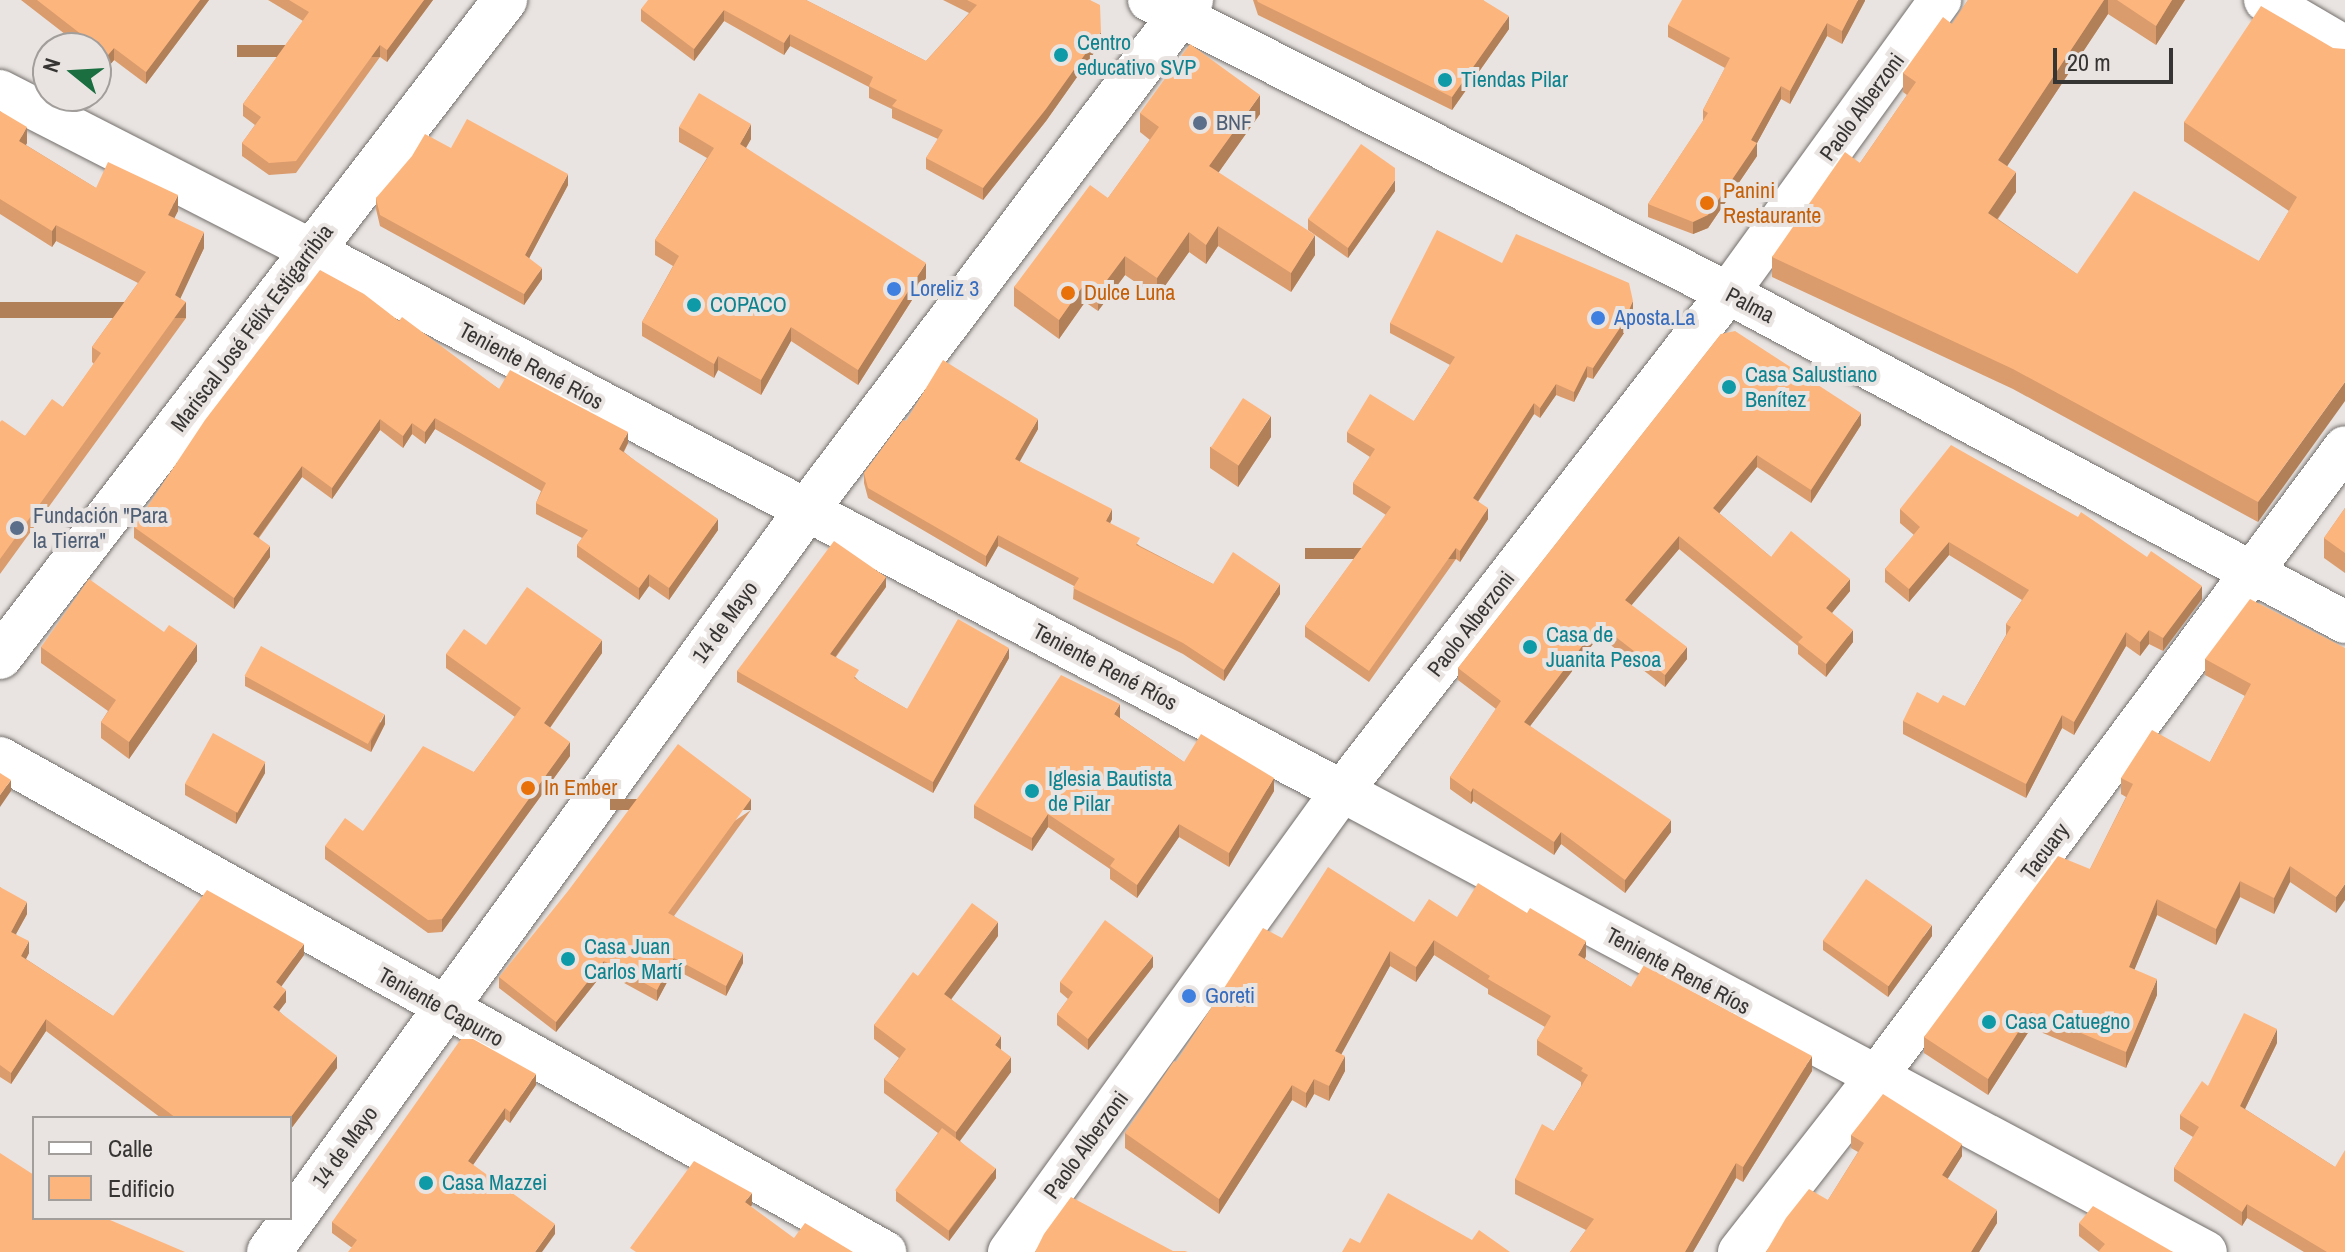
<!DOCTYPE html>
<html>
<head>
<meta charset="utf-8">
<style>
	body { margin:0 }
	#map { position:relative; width:2345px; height:1252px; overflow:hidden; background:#e9e4e1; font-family:"Archivo Narrow",sans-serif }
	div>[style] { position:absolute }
	.roads { filter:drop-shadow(0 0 2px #736f6c) drop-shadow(0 0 2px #736f6c) }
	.street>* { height:42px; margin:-21px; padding:0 21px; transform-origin:21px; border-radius:21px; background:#fff }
	.secondary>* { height:44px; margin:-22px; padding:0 22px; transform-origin:22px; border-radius:22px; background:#fff }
	.wall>* { inset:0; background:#da9c6c }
	.shaded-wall>* { inset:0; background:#b17f58; transform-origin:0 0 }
	.building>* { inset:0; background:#fdb57e; transform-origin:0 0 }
	.dots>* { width:22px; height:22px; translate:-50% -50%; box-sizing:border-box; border:4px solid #e9e4e1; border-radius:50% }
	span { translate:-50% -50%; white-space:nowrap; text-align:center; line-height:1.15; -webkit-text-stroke:8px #e9e4e1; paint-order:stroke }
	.culture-label { font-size:22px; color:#0d838f }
	.left { translate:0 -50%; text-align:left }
	.street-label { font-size:22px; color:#373534 }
	.service-label { font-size:22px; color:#4e5e75 }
	.food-label { font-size:22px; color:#c56008 }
	.shop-label { font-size:22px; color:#366cbe }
	.legend { position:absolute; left:32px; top:1116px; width:260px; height:104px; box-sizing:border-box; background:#e9e4e1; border:2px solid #a29e9c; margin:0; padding:10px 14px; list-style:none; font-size:24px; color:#373534 }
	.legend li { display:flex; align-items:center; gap:16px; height:40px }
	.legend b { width:40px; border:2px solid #a29e9c }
	.north { position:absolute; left:32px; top:32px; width:80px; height:80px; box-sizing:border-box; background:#e9e4e1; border:2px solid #a29e9c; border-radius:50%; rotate:288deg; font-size:22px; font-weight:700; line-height:32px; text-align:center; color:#373534 }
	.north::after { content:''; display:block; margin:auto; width:28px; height:36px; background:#1a6e40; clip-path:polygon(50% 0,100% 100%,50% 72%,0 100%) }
	.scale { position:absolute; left:2053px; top:48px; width:120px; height:36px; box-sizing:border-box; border:4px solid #373534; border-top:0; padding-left:10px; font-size:24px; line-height:28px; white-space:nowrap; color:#373534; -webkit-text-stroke:6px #e9e4e1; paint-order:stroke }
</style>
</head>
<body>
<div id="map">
	<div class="roads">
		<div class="street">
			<div style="left:1149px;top:0;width:649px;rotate:26.84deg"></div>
			<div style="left:1728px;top:293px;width:699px;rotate:28.07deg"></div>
			<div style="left:2265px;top:0;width:93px;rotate:30.4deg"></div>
			<div style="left:0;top:91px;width:349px;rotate:27.1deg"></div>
			<div style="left:311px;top:250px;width:1164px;rotate:27.69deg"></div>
			<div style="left:1342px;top:791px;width:979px;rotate:28.08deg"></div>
			<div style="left:0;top:758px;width:1014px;rotate:29.17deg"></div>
			<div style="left:1009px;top:1252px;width:569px;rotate:-54.16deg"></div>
			<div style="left:1342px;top:791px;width:630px;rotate:-52.22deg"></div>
			<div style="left:1728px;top:293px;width:362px;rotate:-54.1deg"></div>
			<div style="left:1739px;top:1252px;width:222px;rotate:-51.9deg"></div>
			<div style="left:1876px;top:1077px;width:785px;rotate:-53.33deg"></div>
		</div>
		<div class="secondary">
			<div style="left:0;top:657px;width:829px;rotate:-52.45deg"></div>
			<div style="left:269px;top:1252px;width:915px;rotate:-54.07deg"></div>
			<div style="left:806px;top:511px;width:640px;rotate:-53deg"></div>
		</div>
	</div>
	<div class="wall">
		<div style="clip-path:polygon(21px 0,209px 0,146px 84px,114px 60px,108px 67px,96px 58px,96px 48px,83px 48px)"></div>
		<div style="clip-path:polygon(268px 0,433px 0,387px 62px,380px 57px,296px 173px,269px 175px,242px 156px,242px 143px,255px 125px,243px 116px,243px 104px,303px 21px)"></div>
		<div style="clip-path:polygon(806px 0,926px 61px,969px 13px,943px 0,1090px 0,1101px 43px,1046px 121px,983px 200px,926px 169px,926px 158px,938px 139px,892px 118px,892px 109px,869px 98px,869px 87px,790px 46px,784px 55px,724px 21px,694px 61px,641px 21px,641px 9px)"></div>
		<div style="clip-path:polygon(1253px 0,1483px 0,1509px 29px,1452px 110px,1258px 15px)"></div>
		<div style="clip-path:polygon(1865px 0,1842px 44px,1827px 36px,1790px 104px,1781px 99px,1757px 143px,1757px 156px,1708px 228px,1693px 234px,1648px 217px,1648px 204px,1703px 121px,1703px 110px,1725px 68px,1668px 37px,1668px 25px)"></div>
		<div style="clip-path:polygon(1968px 0,2185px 0,2156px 45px,2108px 14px,2007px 166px,2016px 192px,1998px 219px,2077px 274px,2259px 261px,2289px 211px,2184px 141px,2184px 122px,2333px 48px,2258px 522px,2013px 389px,1772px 277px,1772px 257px,1860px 163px,1907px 95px,1903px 92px,1903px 73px,1952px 24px)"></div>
		<div style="clip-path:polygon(0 111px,27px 143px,26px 145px,96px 188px,178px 211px,174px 218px,204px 248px,180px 298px,186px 318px,0 574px,0 422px,25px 436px,63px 407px,94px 364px,92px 362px,92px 347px,138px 283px,56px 241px,52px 247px,0 214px)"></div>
		<div style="clip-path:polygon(1140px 113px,1260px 114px,1218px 173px,1315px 255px,1291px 292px,1218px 246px,1206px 264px,1189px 252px,1157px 297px,1125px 275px,1098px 311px,1085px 302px,1059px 339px,1014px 306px,1014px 287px,1108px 198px,1150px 140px,1140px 132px)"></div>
		<div style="clip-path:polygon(679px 127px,751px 139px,746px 148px,926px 278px,858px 385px,791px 341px,761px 395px,718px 370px,714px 378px,642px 336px,642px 322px,673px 266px,655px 255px,655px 240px,707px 158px,679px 142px)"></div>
		<div style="clip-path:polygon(451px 148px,568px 185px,529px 258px,542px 279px,524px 305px,380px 226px,376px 209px,376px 198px)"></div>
		<div style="clip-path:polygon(1395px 191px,1348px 258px,1308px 230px,1308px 219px)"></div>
		<div style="clip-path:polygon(1502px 263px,1633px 312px,1624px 333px,1593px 379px,1587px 377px,1574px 402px,1556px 395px,1540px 418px,1534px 414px,1478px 502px,1488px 519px,1460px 562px,1456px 559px,1369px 682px,1305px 637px,1305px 626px,1386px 515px,1353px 494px,1353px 483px,1370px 457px,1347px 442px,1347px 432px,1414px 421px,1450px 365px,1390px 333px,1390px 323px)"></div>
		<div style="clip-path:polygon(399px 321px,499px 389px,628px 443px,624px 452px,718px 530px,669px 600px,649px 586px,639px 600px,577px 557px,577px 545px,582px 538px,536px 514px,536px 503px,541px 491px,435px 429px,425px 444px,412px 434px,403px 448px,380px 430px,332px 499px,302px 477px,259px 538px,270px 557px,234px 609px,134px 538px,134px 527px)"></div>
		<div style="clip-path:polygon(1721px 334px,1861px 425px,1811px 503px,1757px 467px,1719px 513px,1771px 557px,1850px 591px,1832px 613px,1853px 642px,1826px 677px,1798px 654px,1798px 646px,1679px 549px,1631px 605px,1687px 659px,1665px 687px,1599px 636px,1530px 726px,1671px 832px,1625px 893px,1561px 844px,1554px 855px,1473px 801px,1471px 804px,1450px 789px,1450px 777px,1496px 709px,1458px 680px,1458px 668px)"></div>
		<div style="clip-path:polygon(906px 421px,1038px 429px,1019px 461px,1112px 519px,1110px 523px,1140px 546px,1213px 584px,1280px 594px,1224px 681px,1183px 654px,1073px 599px,1074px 586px,998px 546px,986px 567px,868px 498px,864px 483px,864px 473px)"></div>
		<div style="clip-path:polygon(1271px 437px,1238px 487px,1210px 468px,1210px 447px)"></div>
		<div style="clip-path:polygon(2345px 508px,2345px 573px,2324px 558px,2324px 538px)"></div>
		<div style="clip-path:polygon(1900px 509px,2202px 599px,2163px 651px,2149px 644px,2140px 656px,2126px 646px,2074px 735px,2062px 728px,2026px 798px,1903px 734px,1903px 721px,1938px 703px,1965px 706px,2006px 635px,2006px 624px,2022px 600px,1949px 555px,1909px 602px,1885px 582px,1885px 569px,1914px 535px,1900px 523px)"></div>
		<div style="clip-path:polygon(886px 587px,836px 657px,859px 681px,907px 709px,1009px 658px,933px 793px,737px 682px,737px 671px)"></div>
		<div style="clip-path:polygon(164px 632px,197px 661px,129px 759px,101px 738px,101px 722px,108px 711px,41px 663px,41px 647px)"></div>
		<div style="clip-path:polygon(486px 645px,602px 653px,550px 728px,570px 756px,442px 932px,428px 933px,325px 859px,325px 846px,363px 831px,474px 772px,515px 717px,446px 668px,446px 654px)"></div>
		<div style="clip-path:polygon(2345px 648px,2336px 913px,2290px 882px,2274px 914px,2240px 897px,2216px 945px,2157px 915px,2134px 970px,2157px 995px,2126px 1068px,2031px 1028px,1988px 1095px,1924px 1053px,1924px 1037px,2090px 869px,2126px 797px,2121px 794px,2121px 778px,2210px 762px,2245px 696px,2205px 675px,2205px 659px)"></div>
		<div style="clip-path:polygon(245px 676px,385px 724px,371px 752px,245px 686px)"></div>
		<div style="clip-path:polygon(1120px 718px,1184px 762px,1274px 791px,1229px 867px,1179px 837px,1137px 898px,1110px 879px,1110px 869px,1048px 827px,1032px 851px,974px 818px,974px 805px)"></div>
		<div style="clip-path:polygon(265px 773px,236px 824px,185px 795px,185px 784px)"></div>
		<div style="clip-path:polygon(751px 810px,674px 916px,743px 963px,726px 996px,674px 969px,657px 1001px,604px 972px,556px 1032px,499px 988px,499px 977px)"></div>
		<div style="clip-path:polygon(0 887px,27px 914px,16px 934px,29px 953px,26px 959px,113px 1016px,304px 955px,281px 986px,286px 1002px,279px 1011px,337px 1068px,290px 1130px,290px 1118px,161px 1118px,46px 1031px,11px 1084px,0 1077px)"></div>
		<div style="clip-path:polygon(1457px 917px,1586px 956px,1585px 959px,1631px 987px,1812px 1071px,1743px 1182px,1736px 1178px,1693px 1252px,1570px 1252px,1586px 1230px,1515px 1194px,1515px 1179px,1554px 1131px,1581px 1086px,1581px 1082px,1537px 1055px,1537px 1040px,1545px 1027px,1488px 994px,1488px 989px,1434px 955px,1416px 982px,1390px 966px,1341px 1054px,1345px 1071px,1329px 1101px,1314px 1094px,1306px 1108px,1292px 1100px,1219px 1214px,1125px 1148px,1125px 1133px,1176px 1062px,1282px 938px)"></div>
		<div style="clip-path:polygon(998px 936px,951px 999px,1001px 1050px,1011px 1072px,960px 1141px,996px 1178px,949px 1241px,896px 1201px,896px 1191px,938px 1133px,884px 1093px,884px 1079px,899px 1058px,874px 1039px,874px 1025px,918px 976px)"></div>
		<div style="clip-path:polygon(1932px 936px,1888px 997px,1823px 950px,1823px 940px)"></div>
		<div style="clip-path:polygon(1153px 967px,1088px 1050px,1057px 1025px,1057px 1014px,1068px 999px,1060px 992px,1060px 982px)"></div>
		<div style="clip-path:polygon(2277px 1043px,2245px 1109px,2335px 1167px,2345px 1252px,2304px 1252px,2247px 1218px,2242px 1226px,2174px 1181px,2174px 1168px,2193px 1137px,2180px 1129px,2180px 1115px,2208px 1086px)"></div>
		<div style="clip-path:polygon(536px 1085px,510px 1123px,505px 1119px,473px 1165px,555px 1234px,351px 1247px,332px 1233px,332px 1222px)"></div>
		<div style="clip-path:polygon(1851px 1135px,1962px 1156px,1947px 1179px,1997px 1223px,1979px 1252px,1766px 1252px,1828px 1200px,1858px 1152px,1851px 1148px)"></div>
		<div style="clip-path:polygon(2079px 1223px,2173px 1252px,2098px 1251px,2079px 1236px)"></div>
	</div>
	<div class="shaded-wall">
		<div style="clip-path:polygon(200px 0,209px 0,146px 84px,146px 72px)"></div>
		<div style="clip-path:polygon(424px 0,433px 0,387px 62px,387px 50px)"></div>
		<div style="clip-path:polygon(1858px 0,1865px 0,1865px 1px,1842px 44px,1842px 31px)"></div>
		<div style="clip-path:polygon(2104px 0,2108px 0,2108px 14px,1998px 180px,1998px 160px)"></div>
		<div style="clip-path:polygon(2172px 0,2185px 0,2156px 45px,2156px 26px)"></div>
		<div style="clip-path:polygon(724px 10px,724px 21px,694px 61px,694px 49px)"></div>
		<div style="clip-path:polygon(1509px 16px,1509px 29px,1452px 110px,1452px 97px)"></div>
		<div style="clip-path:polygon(1827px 23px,1827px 36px,1790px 104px,1790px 91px)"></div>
		<div style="clip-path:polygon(1101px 32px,1101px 43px,1046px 121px,983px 200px,983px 188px)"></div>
		<div style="clip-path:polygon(790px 34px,790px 46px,784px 55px,784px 43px)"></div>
		<div style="left:380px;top:45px;width:12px;height:143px;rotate:90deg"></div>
		<div style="clip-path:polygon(114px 48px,114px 60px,108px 67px,108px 55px)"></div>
		<div style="clip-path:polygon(1781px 86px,1781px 99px,1757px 143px,1757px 156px,1708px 228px,1693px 234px,1693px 222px,1751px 140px)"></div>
		<div style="clip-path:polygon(1260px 95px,1260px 114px,1209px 186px,1209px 166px)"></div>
		<div style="clip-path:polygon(751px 124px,751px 139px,740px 158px,740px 144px)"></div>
		<div style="clip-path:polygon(27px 127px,27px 143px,19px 156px,19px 141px)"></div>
		<div style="clip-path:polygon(2016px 172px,2016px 192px,1988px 232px,1988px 213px)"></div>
		<div style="clip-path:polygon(568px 174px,568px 185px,525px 266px,525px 255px)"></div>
		<div style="clip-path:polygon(1395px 180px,1395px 191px,1348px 258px,1348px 248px)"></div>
		<div style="clip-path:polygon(178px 195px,178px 211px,168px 231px,168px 215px)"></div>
		<div style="clip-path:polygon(56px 225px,56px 241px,52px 247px,52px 231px)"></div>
		<div style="clip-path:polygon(1218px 226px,1218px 246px,1206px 264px,1206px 245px)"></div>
		<div style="clip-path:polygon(204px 232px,204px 248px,175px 310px,175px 295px)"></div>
		<div style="clip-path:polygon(1189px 232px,1189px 252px,1157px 297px,1157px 278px)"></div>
		<div style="clip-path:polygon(1315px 235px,1315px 255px,1291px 292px,1291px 273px)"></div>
		<div style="clip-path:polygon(1125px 256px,1125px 275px,1098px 311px,1098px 292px)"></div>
		<div style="clip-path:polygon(926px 263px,926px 278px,858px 385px,858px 370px)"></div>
		<div style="clip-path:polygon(542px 268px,542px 279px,524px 305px,524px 294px)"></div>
		<div style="clip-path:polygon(1085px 283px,1085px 302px,1059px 339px,1059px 320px)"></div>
		<div style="clip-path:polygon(1633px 301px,1633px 312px,1624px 333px,1593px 379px,1593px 368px)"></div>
		<div style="left:186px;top:302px;width:16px;height:317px;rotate:90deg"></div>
		<div style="clip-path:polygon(791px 327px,791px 341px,761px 395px,761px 380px)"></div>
		<div style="clip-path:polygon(718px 356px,718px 370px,714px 378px,714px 364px)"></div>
		<div style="clip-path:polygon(1587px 366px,1587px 377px,1574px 402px,1574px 392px)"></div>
		<div style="clip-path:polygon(2345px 382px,2345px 401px,2258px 522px,2258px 502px)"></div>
		<div style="clip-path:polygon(1556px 384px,1556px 395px,1540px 418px,1540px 408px)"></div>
		<div style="clip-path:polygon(1534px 403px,1534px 414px,1473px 509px,1473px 498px)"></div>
		<div style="clip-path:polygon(1861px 413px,1861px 425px,1811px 503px,1811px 490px)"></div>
		<div style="clip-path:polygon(1271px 416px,1271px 437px,1238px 487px,1238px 466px)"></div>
		<div style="clip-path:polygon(435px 418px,435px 429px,425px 444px,425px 432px)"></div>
		<div style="clip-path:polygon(380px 419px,380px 430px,332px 499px,332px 488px)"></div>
		<div style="clip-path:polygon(1038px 419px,1038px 429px,1015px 470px,1015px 459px)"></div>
		<div style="clip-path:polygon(412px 423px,412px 434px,403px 448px,403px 436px)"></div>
		<div style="clip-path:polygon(628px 432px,628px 443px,619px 460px,619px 449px)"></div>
		<div style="clip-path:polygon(1757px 455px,1757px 467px,1713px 521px,1713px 508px)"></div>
		<div style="clip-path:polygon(302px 466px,302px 477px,253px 545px,253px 534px)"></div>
		<div style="clip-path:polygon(1488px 508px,1488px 519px,1460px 562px,1460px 551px)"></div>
		<div style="clip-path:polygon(1112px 509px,1112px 519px,1106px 531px,1106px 521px)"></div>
		<div style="clip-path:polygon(718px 519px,718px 530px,669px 600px,669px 588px)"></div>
		<div style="clip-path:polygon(998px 535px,998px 546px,986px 567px,986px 556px)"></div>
		<div style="clip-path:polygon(1679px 536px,1679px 549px,1625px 613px,1625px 600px)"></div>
		<div style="clip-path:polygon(1949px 542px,1949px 555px,1909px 602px,1909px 589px)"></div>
		<div style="clip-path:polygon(270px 546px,270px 557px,234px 609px,234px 598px)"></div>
		<div style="left:1456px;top:548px;width:11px;height:151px;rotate:90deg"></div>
		<div style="clip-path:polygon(649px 574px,649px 586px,639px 600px,639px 588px)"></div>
		<div style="clip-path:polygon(886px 577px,886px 587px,830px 664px,830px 654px)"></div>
		<div style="clip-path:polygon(1850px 579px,1850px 591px,1826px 620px,1826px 608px)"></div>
		<div style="clip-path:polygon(1280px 584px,1280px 594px,1224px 681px,1224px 670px)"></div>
		<div style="clip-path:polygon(2202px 586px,2202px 599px,2163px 651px,2163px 638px)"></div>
		<div style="clip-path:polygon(1599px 624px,1599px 636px,1524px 734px,1524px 722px)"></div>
		<div style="clip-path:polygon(1853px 630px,1853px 642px,1826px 677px,1826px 664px)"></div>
		<div style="clip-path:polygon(2149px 630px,2149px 644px,2140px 656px,2140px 642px)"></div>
		<div style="clip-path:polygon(2126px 632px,2126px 646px,2074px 735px,2074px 722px)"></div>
		<div style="clip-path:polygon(602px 640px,602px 653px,544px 736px,544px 723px)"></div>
		<div style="clip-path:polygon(197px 644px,197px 661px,129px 759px,129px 742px)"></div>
		<div style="clip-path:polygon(1687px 647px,1687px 659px,1665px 687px,1665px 675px)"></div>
		<div style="clip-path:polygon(1009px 648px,1009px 658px,933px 793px,933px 782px)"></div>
		<div style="clip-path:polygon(1120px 704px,1120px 718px,1114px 728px,1114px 714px)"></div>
		<div style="clip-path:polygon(385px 714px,385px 724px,371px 752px,371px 741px)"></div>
		<div style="clip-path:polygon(2062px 715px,2062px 728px,2026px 798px,2026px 784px)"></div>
		<div style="clip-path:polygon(570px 742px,570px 756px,442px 932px,442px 919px)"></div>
		<div style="clip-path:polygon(265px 762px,265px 773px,236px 824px,236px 813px)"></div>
		<div style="clip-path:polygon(1274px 778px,1274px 791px,1229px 867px,1229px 853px)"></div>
		<div style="clip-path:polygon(11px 780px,11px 791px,0 807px,0 795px)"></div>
		<div style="clip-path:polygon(1473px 788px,1473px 801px,1471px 804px,1471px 792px)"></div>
		<div style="left:751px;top:799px;width:11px;height:141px;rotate:90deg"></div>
		<div style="clip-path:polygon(1048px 814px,1048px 827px,1032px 851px,1032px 838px)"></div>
		<div style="clip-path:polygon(1671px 820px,1671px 832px,1625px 893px,1625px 880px)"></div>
		<div style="clip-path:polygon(1179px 824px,1179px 837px,1137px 898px,1137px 885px)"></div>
		<div style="clip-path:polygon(1561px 832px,1561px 844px,1554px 855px,1554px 842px)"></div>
		<div style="clip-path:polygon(2290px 866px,2290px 882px,2274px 914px,2274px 898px)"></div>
		<div style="clip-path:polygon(2240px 881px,2240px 897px,2216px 945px,2216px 929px)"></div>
		<div style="clip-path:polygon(2345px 884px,2345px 900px,2336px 913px,2336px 897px)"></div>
		<div style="clip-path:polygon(2157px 899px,2157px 915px,2129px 983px,2129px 967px)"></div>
		<div style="clip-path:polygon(27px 902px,27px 914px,11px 943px,11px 932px)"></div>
		<div style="clip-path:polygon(998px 922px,998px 936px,944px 1009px,944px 994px)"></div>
		<div style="clip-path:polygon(1932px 925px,1932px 936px,1888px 997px,1888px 986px)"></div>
		<div style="clip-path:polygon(1434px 940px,1434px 955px,1416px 982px,1416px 967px)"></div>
		<div style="clip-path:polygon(29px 941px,29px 953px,21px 968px,21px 956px)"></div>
		<div style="clip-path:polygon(1586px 941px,1586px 956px,1578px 970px,1578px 955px)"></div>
		<div style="clip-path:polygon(304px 944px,304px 955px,276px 994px,276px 982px)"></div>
		<div style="clip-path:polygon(1390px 951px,1390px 966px,1335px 1066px,1335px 1051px)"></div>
		<div style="clip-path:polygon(743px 953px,743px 963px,726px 996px,726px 986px)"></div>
		<div style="clip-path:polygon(1153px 956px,1153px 967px,1088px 1050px,1088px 1039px)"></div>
		<div style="clip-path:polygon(674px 958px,674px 969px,657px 1001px,657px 990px)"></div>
		<div style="clip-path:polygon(604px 961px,604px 972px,556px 1032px,556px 1022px)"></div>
		<div style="clip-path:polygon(2157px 979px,2157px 995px,2126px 1068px,2126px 1052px)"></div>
		<div style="clip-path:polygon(286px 990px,286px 1002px,273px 1019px,273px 1007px)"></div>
		<div style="clip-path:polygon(2031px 1012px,2031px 1028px,1988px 1095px,1988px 1079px)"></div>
		<div style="clip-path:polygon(46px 1019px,46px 1031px,11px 1084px,11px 1073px)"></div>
		<div style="clip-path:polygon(2277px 1029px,2277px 1043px,2240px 1119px,2240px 1106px)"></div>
		<div style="clip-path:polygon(1001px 1036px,1001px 1051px,995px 1045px)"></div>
		<div style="clip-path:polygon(337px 1056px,337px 1068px,290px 1130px,290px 1118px)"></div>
		<div style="clip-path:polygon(1345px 1056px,1345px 1071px,1329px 1101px,1329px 1086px)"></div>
		<div style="clip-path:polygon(1812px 1056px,1812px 1071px,1743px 1182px,1743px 1167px)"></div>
		<div style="clip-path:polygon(1011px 1057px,1011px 1072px,956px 1146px,956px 1132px)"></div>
		<div style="clip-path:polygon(536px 1074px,536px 1085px,510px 1123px,510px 1112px)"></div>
		<div style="clip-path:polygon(1314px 1079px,1314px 1094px,1306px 1108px,1306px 1093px)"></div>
		<div style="clip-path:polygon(1292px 1085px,1292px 1100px,1219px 1214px,1219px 1199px)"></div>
		<div style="clip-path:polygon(505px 1108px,505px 1119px,468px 1172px,468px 1161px)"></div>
		<div style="clip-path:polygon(1962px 1144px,1962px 1156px,1942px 1188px,1942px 1175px)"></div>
		<div style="clip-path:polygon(1736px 1163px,1736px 1178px,1693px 1252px,1685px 1252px)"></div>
		<div style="clip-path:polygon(996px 1168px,996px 1178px,949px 1241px,949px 1231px)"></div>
		<div style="clip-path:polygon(752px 1193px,752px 1205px,745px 1214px,745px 1202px)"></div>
		<div style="clip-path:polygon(2247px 1204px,2247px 1218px,2242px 1226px,2242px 1212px)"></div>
		<div style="clip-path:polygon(1997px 1210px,1997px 1223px,1979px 1252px,1971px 1252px)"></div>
		<div style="clip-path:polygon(555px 1224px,555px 1234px,542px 1252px,535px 1252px)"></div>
	</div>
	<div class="building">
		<div style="clip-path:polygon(37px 0,200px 0,146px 72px,114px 48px,108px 55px)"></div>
		<div style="clip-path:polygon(289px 0,424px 0,387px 50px,380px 45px,296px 161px,269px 163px,242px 143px,261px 117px,243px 104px,309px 12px)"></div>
		<div style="clip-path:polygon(648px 0,806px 0,926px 61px,977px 5px,967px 0,1090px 0,1100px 5px,1101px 32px,1046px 109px,983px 188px,926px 158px,943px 130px,892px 106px,897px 100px,869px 86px,873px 77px,790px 34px,784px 43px,724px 10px,694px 49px,641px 9px)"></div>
		<div style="clip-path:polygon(1257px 0,1483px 0,1509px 16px,1452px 97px,1258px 2px)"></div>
		<div style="clip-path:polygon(1682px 0,1858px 0,1842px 31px,1827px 23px,1790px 91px,1781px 86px,1751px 140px,1757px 143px,1708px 215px,1693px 222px,1648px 204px,1708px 113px,1703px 110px,1730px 58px,1668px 25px)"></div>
		<div style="clip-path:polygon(1968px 0,2104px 0,1998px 160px,2016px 172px,1988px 213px,2077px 274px,2134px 191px,2259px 261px,2297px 197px,2184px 122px,2261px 6px,2333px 48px,2345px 49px,2345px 382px,2258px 502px,2013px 369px,1772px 257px,1845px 152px,1860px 163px,1916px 82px,1903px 73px,1943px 17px,1952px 24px)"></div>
		<div style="clip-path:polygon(2117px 0,2172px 0,2156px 26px)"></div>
		<div style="clip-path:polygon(1190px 44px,1260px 95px,1209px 166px,1315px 235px,1291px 273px,1218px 226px,1206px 245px,1189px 232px,1157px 278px,1125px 256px,1098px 292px,1085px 283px,1059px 320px,1014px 287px,1090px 185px,1108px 198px,1159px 127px,1140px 113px)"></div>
		<div style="clip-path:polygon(699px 93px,751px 124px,740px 144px,926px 263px,858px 370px,791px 327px,761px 380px,718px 356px,714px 364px,642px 322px,679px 256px,655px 240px,714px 148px,679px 127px)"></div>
		<div style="clip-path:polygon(0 111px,27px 127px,19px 141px,96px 188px,108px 162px,178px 195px,168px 215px,204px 232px,175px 295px,186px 302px,0 559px,0 422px,2px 420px,25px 436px,52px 399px,63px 407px,101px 353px,92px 347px,146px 272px,56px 225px,52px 231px,0 199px)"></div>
		<div style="clip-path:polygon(467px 119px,568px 174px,525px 255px,542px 268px,524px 294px,380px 215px,376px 198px,412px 156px,425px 134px,451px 148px)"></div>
		<div style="clip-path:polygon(1361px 144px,1395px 168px,1395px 180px,1348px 248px,1308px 219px)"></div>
		<div style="clip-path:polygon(1437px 230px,1502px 263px,1516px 234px,1629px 283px,1633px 301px,1624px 322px,1593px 368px,1587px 366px,1574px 392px,1556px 384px,1540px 408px,1534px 403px,1473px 498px,1488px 508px,1460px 551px,1456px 548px,1369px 671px,1305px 626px,1391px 507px,1353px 483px,1375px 449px,1347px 432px,1370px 394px,1414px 421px,1455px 357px,1390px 323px)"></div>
		<div style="clip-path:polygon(320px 270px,364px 294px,399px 321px,402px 317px,499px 389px,510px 370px,628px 432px,619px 449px,718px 519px,669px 588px,649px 574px,639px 588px,577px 545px,588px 530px,536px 503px,546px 483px,435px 418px,425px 432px,412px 423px,403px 436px,380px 419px,332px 488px,302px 466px,253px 534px,270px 546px,234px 598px,134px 527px,205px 420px)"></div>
		<div style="clip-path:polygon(1735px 331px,1861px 413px,1811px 490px,1757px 455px,1713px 508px,1771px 557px,1791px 531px,1850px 579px,1826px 608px,1853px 630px,1826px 664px,1798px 642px,1803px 637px,1679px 536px,1625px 600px,1687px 647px,1665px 675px,1599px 624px,1524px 722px,1671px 820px,1625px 880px,1561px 832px,1554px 842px,1473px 788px,1471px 792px,1450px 777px,1501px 701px,1458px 668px,1721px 334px)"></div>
		<div style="clip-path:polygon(943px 360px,1038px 419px,1015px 459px,1112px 509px,1106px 521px,1140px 538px,1136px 545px,1213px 584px,1233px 552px,1280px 584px,1224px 670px,1183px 643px,1073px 588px,1079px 578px,998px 535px,986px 556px,868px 488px,864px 473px,903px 420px,906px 421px)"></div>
		<div style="left:1243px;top:398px;width:33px;height:59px;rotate:33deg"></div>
		<div style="clip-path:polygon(1951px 445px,2078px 517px,2081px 512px,2147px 557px,2151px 551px,2202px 586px,2163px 638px,2149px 630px,2140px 642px,2126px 632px,2074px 722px,2062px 715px,2026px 784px,1903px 721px,1917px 692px,1938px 703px,1943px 695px,1965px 706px,2011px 627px,2006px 624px,2029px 590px,1949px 542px,1909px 589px,1885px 569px,1920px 527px,1900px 509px)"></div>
		<div style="clip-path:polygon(2345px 508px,2345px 553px,2324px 538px)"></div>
		<div style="clip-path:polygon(834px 541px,886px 577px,830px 654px,859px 670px,854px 678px,907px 709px,958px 619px,1009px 648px,933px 782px,737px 671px)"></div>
		<div style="clip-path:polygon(89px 579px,164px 632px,169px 625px,197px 644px,129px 742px,101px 722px,116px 700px,41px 647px)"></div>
		<div style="clip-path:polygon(527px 587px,602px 640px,544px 723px,570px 742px,442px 919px,428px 920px,325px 846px,345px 818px,363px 831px,423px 746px,474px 772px,521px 708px,446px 654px,464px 629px,486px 645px)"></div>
		<div style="clip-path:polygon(2250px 599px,2345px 648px,2345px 884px,2336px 897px,2290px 866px,2274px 898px,2240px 881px,2216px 929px,2157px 899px,2129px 967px,2157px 979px,2126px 1052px,2031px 1012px,1988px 1079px,1924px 1037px,2058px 856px,2090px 869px,2133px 784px,2121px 778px,2152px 730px,2210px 762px,2251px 684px,2205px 659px)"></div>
		<div style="left:261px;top:646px;width:141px;height:34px;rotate:29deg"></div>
		<div style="clip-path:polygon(1061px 675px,1120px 704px,1114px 714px,1184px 762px,1201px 734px,1274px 778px,1229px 853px,1179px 824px,1137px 885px,1110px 866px,1115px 859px,1048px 814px,1032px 838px,974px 805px)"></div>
		<div style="left:213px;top:733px;width:60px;height:58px;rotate:29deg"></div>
		<div style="clip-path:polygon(678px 744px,751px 799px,668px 913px,743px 953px,726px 986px,674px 958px,657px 990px,604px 961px,556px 1022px,499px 977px,568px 891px)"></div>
		<div style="clip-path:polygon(0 773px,11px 780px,0 795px)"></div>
		<div style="clip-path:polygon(1328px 867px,1414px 922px,1429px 899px,1457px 917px,1478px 883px,1527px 913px,1530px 908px,1586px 941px,1578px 955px,1631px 987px,1644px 965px,1812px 1056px,1743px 1167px,1736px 1163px,1685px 1252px,1570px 1252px,1594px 1219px,1515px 1179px,1542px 1124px,1554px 1131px,1588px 1075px,1581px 1071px,1583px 1068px,1537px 1040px,1551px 1016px,1488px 979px,1490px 976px,1434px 940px,1416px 967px,1390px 951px,1335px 1051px,1345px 1056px,1329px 1086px,1314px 1079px,1306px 1093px,1292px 1085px,1219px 1199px,1125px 1133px,1174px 1061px,1176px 1062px,1263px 928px,1282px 938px)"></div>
		<div style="left:1866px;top:879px;width:80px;height:75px;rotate:35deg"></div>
		<div style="clip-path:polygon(0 887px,27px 902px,11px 932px,29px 941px,21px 956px,113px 1016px,207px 890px,304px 944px,276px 982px,286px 990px,273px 1007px,337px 1056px,290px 1118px,176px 1118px,46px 1019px,11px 1073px,0 1065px)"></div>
		<div style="clip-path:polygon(972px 903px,998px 922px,944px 994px,1001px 1036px,995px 1045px,1011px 1057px,956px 1132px,884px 1079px,906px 1049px,874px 1025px,913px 972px,918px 976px)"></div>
		<div style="clip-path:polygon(1105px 920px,1153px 956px,1088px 1039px,1057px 1014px,1073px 992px,1060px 982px)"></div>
		<div style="clip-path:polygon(2244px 1013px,2277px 1029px,2240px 1106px,2335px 1167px,2345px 1150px,2345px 1252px,2327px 1252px,2247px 1204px,2242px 1212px,2174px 1168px,2199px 1127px,2180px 1115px,2202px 1081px,2208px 1086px)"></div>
		<div style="clip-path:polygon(461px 1039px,473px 1039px,536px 1074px,510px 1112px,505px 1108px,468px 1161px,555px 1224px,535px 1252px,348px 1252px,357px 1240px,332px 1222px)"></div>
		<div style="clip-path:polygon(1883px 1094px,1962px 1144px,1942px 1175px,1997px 1210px,1971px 1252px,1766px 1252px,1786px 1218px,1809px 1189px,1828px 1200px,1864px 1143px,1851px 1135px)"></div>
		<div style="left:942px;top:1128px;width:67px;height:78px;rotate:37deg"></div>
		<div style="clip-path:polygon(0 1153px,34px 1175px,34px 1218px,110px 1218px,110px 1220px,185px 1252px,0 1252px)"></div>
		<div style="clip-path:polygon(694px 1161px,752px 1193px,745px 1202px,794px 1238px,805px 1223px,853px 1252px,636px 1252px,630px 1248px)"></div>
		<div style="clip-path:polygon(1388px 1193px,1472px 1240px,1479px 1230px,1510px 1252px,1342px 1252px,1350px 1238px,1360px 1243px)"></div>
		<div style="clip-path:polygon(1071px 1197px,1173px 1251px,1185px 1251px,1188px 1252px,1035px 1252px,1044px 1234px)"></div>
		<div style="clip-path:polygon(2093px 1206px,2173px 1252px,2098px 1252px,2105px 1244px,2079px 1223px)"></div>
	</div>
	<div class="dots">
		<div style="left:1061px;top:55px;background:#0f9aa8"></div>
		<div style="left:1445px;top:80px;background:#0f9aa8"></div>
		<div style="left:1200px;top:123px;background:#5c6f8a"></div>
		<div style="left:1707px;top:203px;background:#e8710a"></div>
		<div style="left:894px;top:289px;background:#3f7fe0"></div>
		<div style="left:1068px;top:293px;background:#e8710a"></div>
		<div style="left:694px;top:305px;background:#0f9aa8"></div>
		<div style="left:1598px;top:318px;background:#3f7fe0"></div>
		<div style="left:1729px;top:387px;background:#0f9aa8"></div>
		<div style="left:17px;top:528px;background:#5c6f8a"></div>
		<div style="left:1530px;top:647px;background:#0f9aa8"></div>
		<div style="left:528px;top:788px;background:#e8710a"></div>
		<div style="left:1032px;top:791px;background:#0f9aa8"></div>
		<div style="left:568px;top:959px;background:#0f9aa8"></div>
		<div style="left:1189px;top:996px;background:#3f7fe0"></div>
		<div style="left:1989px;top:1022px;background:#0f9aa8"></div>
		<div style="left:426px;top:1183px;background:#0f9aa8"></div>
	</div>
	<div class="culture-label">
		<span class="left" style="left:1077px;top:55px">Centro<br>educativo SVP</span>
		<span class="left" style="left:1461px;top:80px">Tiendas Pilar</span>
		<span class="left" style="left:710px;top:305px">COPACO</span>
		<span class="left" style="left:1745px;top:387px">Casa Salustiano<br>Benítez</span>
		<span class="left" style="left:1546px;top:647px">Casa de<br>Juanita Pesoa</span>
		<span class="left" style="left:1048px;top:791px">Iglesia Bautista<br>de Pilar</span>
		<span class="left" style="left:584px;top:959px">Casa Juan<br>Carlos Martí</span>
		<span class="left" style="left:2005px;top:1022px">Casa Catuegno</span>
		<span class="left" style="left:442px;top:1183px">Casa Mazzei</span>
	</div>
	<div class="street-label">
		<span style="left:1862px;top:107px;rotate:-54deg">Paolo Alberzoni</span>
		<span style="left:1750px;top:305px;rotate:28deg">Palma</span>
		<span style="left:252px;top:328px;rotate:-53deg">Mariscal José Félix Estigarribia</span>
		<span style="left:531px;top:366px;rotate:28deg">Teniente René Ríos</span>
		<span style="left:725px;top:622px;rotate:-54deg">14 de Mayo</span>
		<span style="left:1471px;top:624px;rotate:-52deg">Paolo Alberzoni</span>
		<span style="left:1105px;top:667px;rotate:28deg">Teniente René Ríos</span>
		<span style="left:2045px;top:851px;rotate:-53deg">Tacuary</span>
		<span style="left:1678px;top:971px;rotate:28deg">Teniente René Ríos</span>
		<span style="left:441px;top:1007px;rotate:29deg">Teniente Capurro</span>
		<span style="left:1086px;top:1145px;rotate:-54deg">Paolo Alberzoni</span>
		<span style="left:345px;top:1147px;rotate:-54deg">14 de Mayo</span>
	</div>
	<div class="service-label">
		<span class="left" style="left:1216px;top:123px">BNF</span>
		<span class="left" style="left:33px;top:528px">Fundación "Para<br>la Tierra"</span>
	</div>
	<div class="food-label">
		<span class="left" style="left:1723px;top:203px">Panini<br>Restaurante</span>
		<span class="left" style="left:1084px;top:293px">Dulce Luna</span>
		<span class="left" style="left:544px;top:788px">In Ember</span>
	</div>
	<div class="shop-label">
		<span class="left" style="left:910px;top:289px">Loreliz 3</span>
		<span class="left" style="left:1614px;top:318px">Aposta.La</span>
		<span class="left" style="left:1205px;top:996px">Goreti</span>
	</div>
	<ul class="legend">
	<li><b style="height:10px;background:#fff"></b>Calle</li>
	<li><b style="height:22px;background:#fdb57e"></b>Edificio</li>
	</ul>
	<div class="north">N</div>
	<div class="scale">20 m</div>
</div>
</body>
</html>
